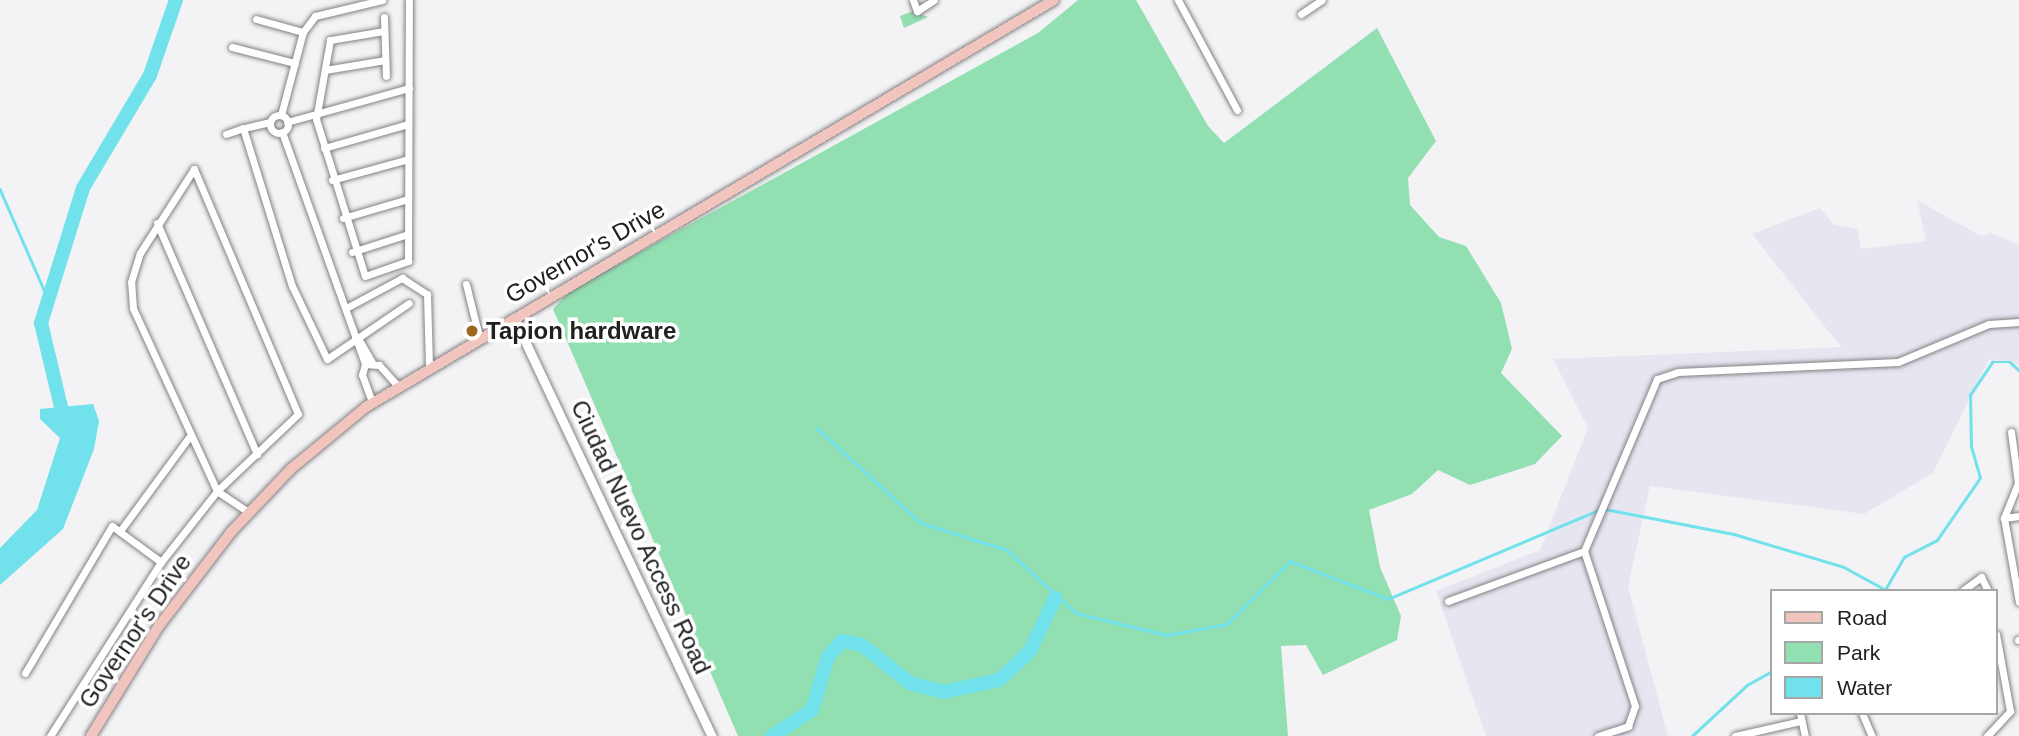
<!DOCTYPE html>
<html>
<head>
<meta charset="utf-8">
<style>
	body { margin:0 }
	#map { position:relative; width:2019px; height:736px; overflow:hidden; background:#f3f3f6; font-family:Arial,sans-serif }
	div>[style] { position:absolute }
	.built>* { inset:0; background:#e6e6f1 }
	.green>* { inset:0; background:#92e0b2 }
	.water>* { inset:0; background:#71e1ec }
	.stream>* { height:2.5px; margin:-1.25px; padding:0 1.25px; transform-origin:1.25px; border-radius:1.25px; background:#71e1ec }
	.river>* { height:14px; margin:-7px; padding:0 7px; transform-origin:7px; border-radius:7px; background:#71e1ec }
	.roads { filter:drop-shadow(0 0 2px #828284) drop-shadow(0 0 2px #828284) }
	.minor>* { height:7px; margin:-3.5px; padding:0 3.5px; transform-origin:3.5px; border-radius:3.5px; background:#fff }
	.minor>.ring { margin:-3.5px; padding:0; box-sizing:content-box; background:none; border:7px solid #fff; border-radius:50% }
	.tertiary>* { height:9px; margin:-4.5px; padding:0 4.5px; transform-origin:4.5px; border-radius:4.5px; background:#fff }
	.primary>* { height:10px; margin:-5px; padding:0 5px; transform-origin:5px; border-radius:5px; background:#f1c4be }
	.dots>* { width:19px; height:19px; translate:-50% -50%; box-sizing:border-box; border:4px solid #fff; border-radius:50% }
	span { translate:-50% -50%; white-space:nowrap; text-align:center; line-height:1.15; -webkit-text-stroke:7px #fff; paint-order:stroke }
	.street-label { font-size:24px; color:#202021 }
	.poi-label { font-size:24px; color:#202021; font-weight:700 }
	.left { translate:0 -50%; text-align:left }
	.legend { position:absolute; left:1770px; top:589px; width:228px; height:126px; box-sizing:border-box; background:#fff; border:2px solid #a6a6a6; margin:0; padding:9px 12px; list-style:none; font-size:21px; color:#202021 }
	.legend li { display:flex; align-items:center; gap:14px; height:35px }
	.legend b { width:35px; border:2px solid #a6a6a6 }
</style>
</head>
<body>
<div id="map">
	<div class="built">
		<div style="clip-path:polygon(1917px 200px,1981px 236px,1991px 233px,2019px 245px,2019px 365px,1989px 359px,1933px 473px,1864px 514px,1650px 486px,1628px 586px,1668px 736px,1486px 736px,1436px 591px,1540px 550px,1588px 428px,1553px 359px,1841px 347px,1752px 234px,1820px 208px,1833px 224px,1857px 229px,1861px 249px,1926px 241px)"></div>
	</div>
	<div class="green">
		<div style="clip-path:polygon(1078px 0,1136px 0,1208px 126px,1224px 143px,1377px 28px,1436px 141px,1408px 178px,1410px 205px,1439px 237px,1466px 246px,1501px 303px,1512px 349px,1501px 373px,1562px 436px,1535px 464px,1470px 485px,1438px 470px,1412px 494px,1369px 510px,1380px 567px,1401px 616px,1397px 640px,1323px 675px,1306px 645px,1281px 646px,1288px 736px,738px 736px,553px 309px,571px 290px,1038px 33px)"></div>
		<div style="clip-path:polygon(913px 11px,928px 17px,904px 28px,900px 16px)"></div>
	</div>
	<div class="water">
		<div style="clip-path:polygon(93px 404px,99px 421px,94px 449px,63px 529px,0 585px,0 548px,37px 510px,60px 438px,40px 419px,40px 409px)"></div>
	</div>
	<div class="stream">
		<div style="left:0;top:189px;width:120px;rotate:66.4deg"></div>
		<div style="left:817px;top:428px;width:141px;rotate:42.4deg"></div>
		<div style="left:921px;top:523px;width:90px;rotate:17.4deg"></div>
		<div style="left:1007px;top:550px;width:93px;rotate:42.4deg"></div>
		<div style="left:1076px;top:613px;width:94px;rotate:13.6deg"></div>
		<div style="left:1167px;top:635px;width:61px;rotate:-10.4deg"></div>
		<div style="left:1227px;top:624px;width:89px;rotate:-45deg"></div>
		<div style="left:1290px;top:561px;width:105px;rotate:21.2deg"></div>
		<div style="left:1388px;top:599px;width:229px;rotate:-22.9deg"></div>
		<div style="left:1605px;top:509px;width:131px;rotate:11deg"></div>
		<div style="left:1734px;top:534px;width:115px;rotate:16.7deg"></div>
		<div style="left:1844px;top:567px;width:48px;rotate:28.7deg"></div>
		<div style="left:1885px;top:590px;width:38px;rotate:-60deg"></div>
		<div style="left:1904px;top:557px;width:37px;rotate:-27deg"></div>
		<div style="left:1937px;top:540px;width:75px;rotate:-55.3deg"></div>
		<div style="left:1980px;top:478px;width:32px;rotate:-106deg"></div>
		<div style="left:1971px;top:447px;width:52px;rotate:-91.1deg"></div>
		<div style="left:1970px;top:395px;width:40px;rotate:-56deg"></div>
		<div style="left:1992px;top:362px;width:18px"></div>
		<div style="left:2010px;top:362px;width:12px;rotate:42deg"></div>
		<div style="left:1692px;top:736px;width:75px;rotate:-42.8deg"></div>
		<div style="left:1747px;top:685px;width:29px;rotate:-29deg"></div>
	</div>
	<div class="river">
		<div style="left:66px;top:428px;width:108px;rotate:-103.4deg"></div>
		<div style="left:41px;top:323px;width:141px;rotate:-72.7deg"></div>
		<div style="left:83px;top:188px;width:131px;rotate:-59.3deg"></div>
		<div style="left:150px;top:75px;width:79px;rotate:-70.9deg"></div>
		<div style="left:772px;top:736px;width:48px;rotate:-33deg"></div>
		<div style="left:812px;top:710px;width:55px;rotate:-73.2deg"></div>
		<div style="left:828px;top:657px;width:21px;rotate:-49deg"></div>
		<div style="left:842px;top:641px;width:20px;rotate:11deg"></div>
		<div style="left:862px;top:645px;width:61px;rotate:38.4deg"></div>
		<div style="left:910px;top:683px;width:34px;rotate:15deg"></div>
		<div style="left:943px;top:692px;width:57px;rotate:-12.1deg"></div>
		<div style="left:999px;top:680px;width:42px;rotate:-43.1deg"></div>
		<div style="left:1030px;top:651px;width:59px;rotate:-64.7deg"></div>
	</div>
	<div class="roads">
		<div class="minor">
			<div style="left:913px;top:0;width:12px;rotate:70deg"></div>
			<div style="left:917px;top:11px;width:20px;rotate:-33deg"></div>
			<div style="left:1178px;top:0;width:125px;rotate:61.8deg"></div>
			<div style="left:1301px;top:14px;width:25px;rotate:-34deg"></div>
			<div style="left:384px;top:17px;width:59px;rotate:88.1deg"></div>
			<div style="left:256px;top:19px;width:49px;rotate:15.5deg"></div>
			<div style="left:384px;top:31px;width:55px;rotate:170.5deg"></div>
			<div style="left:330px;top:40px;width:80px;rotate:100deg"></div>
			<div style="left:316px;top:119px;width:164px;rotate:72.7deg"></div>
			<div style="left:365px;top:276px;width:46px;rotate:-19.2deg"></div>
			<div style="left:408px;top:261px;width:261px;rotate:-89.8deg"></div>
			<div style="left:232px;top:47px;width:65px;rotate:14.3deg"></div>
			<div style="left:325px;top:70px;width:61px;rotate:-9.5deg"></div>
			<div style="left:281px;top:115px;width:86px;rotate:-75.2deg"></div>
			<div style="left:303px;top:32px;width:20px;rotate:-53deg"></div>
			<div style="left:315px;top:16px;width:69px;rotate:-13.4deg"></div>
			<div class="ring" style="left:270px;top:115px;width:11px;height:11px"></div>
			<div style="left:270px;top:122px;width:28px;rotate:167deg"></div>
			<div style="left:243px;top:128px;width:165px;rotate:72.8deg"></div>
			<div style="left:292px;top:286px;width:81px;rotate:64.4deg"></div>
			<div style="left:327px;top:359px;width:99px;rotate:-34.3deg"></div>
			<div style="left:287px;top:122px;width:127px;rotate:-15.6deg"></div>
			<div style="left:282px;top:132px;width:246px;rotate:70.3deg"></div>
			<div style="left:226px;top:134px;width:18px;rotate:-19deg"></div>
			<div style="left:324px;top:148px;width:87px;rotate:-15.9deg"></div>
			<div style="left:194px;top:169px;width:266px;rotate:67deg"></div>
			<div style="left:298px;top:414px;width:112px;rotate:136.5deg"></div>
			<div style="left:217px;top:491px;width:201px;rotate:-114.7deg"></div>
			<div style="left:133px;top:308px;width:26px;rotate:-94deg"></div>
			<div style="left:131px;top:282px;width:30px;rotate:-73deg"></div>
			<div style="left:140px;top:253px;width:100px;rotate:-57.3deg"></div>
			<div style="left:332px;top:180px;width:79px;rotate:-15.4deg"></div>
			<div style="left:343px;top:218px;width:68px;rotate:-16.3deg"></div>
			<div style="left:157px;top:223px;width:252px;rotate:66.6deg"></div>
			<div style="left:352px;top:252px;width:59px;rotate:-17.8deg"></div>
			<div style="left:466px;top:284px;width:55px;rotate:76.2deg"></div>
			<div style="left:346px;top:308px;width:64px;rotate:-28.2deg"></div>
			<div style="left:402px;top:278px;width:30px;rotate:33deg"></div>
			<div style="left:427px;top:294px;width:72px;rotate:88.4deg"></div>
			<div style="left:358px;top:338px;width:28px;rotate:60deg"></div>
			<div style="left:372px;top:402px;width:29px;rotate:-110deg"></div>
			<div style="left:362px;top:375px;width:11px;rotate:-75deg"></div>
			<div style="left:365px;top:364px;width:14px;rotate:4deg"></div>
			<div style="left:379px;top:365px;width:28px;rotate:48deg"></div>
			<div style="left:2011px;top:432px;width:51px;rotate:82.2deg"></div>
			<div style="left:2018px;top:483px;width:38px;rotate:112deg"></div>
			<div style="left:2004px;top:518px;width:85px;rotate:79.9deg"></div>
			<div style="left:2004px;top:518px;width:15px;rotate:-8deg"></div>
			<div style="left:120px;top:531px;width:117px;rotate:-53.7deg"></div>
			<div style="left:1962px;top:591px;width:24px;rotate:-36deg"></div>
			<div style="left:1981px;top:577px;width:16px;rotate:63deg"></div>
			<div style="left:1448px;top:601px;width:145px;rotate:-20.2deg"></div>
			<div style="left:2018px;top:640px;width:1px"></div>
			<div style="left:25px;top:673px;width:171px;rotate:-59.4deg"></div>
			<div style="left:112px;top:526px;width:61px;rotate:36.3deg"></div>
			<div style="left:1800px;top:713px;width:24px;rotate:78deg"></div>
			<div style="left:1862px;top:713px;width:25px;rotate:67deg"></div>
			<div style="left:50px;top:736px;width:206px;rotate:-57.5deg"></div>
			<div style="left:161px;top:562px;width:90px;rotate:-51.7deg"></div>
			<div style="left:217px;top:491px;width:37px;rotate:34deg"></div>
			<div style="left:1598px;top:736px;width:32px;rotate:-18deg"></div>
			<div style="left:1628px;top:726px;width:21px;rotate:-71deg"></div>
			<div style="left:1635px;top:706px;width:163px;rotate:-108.2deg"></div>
			<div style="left:1584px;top:551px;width:187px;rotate:-67deg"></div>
			<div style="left:1657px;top:379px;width:22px;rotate:-18deg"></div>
			<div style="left:1678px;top:372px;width:220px;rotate:-2.6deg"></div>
			<div style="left:1898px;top:362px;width:99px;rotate:-22.7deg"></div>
			<div style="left:1989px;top:324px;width:30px;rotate:-4deg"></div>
			<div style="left:1735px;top:736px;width:68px;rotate:-12.8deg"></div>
			<div style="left:1987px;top:736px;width:34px;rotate:-47deg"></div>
			<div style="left:2010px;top:711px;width:78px;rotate:-100.3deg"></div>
		</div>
		<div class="tertiary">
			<div style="left:514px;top:318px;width:463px;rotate:64.7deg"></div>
		</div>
		<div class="primary">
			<div style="left:91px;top:736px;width:129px;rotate:-58.3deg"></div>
			<div style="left:159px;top:626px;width:118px;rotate:-52.5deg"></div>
			<div style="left:231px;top:532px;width:87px;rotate:-46.4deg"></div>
			<div style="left:291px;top:469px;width:97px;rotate:-39.6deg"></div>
			<div style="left:366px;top:407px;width:799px;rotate:-30.61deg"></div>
		</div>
	</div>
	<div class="dots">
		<div style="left:472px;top:331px;background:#9e6821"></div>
	</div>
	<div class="street-label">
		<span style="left:585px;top:252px;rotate:-30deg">Governor's Drive</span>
		<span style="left:641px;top:537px;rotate:65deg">Ciudad Nuevo Access Road</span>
		<span style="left:135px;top:631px;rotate:-56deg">Governor's Drive</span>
	</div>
	<div class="poi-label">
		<span class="left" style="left:486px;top:331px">Tapion hardware</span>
	</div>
	<ul class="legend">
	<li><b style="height:9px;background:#f1c4be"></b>Road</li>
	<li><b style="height:19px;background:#92e0b2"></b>Park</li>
	<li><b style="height:19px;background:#71e1ec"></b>Water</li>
	</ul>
</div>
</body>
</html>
